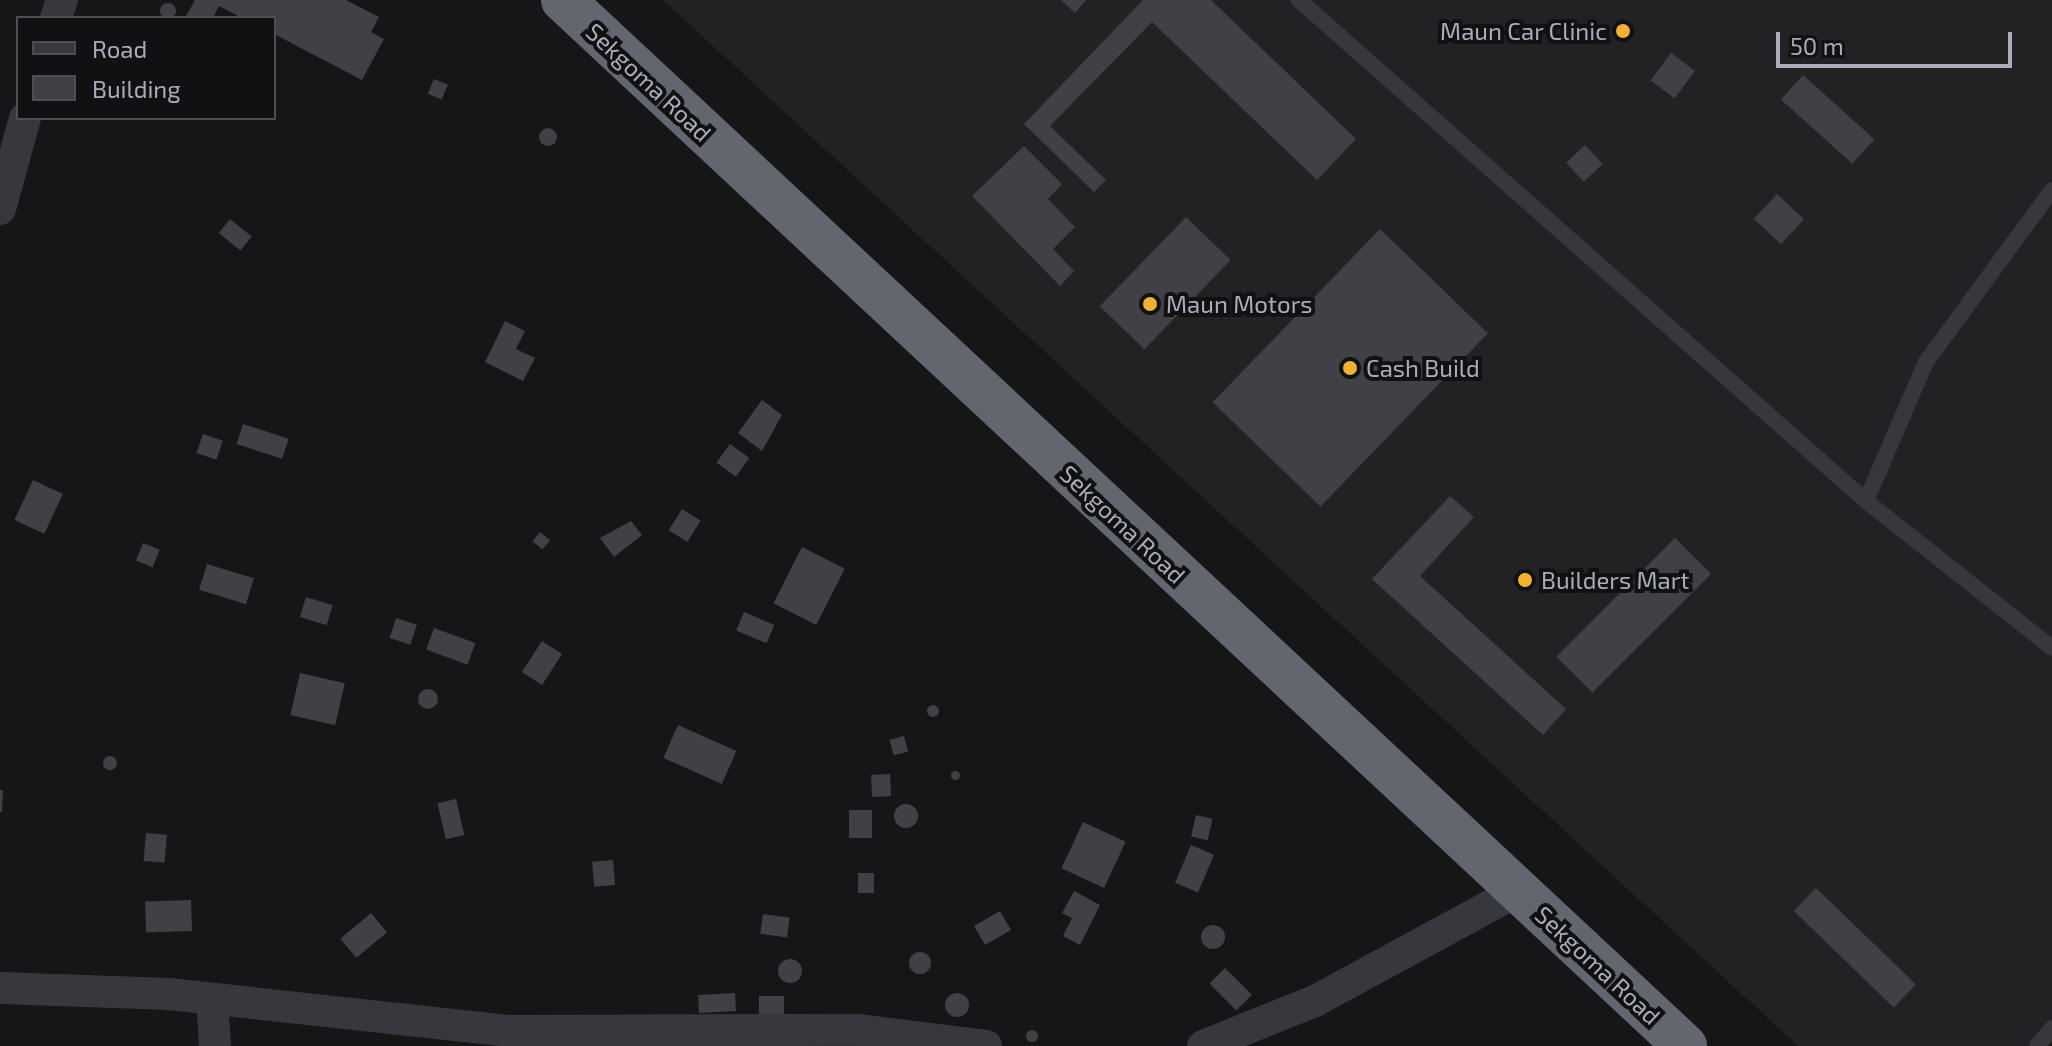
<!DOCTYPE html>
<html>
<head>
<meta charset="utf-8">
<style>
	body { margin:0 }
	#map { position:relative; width:2052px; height:1046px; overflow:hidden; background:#161618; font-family:"Exo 2",sans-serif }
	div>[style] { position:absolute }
	.built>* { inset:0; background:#222225 }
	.building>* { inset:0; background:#404145; transform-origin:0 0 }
	.round { border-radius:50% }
	.lane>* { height:16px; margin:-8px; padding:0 8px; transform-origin:8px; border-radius:8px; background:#37383d }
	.street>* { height:32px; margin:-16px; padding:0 16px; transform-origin:16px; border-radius:16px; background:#37383d }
	.highway>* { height:44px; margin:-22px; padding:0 22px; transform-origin:22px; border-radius:22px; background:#63666e }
	.dots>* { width:22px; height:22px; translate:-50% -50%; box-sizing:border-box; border:4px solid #111113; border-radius:50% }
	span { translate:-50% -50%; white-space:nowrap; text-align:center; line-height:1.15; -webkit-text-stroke:8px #111113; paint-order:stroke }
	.poi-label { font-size:24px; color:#a8adb8 }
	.right { translate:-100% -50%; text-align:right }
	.left { translate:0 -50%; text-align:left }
	.street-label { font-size:24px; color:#a8adb8 }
	.legend { position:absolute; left:16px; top:16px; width:260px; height:104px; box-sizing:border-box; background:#111113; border:2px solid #4d4f55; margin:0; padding:10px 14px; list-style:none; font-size:24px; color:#a8adb8 }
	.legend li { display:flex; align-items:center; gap:16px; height:40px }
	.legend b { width:40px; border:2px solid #4d4f55 }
	.scale { position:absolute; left:1776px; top:32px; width:236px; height:36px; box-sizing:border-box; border:4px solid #a8adb8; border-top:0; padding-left:10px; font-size:24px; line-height:28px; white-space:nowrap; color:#a8adb8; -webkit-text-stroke:6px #111113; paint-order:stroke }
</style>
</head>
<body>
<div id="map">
	<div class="built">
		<div style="clip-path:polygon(663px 0,2052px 0,2052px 1046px,1798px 1046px)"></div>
	</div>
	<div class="building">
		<div style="clip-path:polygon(195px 0,346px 0,379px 17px,371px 32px,384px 39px,362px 80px,274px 34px,274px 18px,242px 18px,219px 6px,213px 18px,185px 18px)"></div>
		<div style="clip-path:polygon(1061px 0,1086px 0,1075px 13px)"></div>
		<div style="clip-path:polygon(1143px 0,1211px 0,1356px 139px,1317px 180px,1152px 22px,1050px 126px,1106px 180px,1094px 192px,1024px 124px)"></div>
		<div class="round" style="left:160px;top:3px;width:16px;height:16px"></div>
		<div style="left:1671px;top:53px;width:30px;height:34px;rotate:37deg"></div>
		<div style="left:1803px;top:75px;width:96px;height:33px;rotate:42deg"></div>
		<div style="left:434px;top:79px;width:15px;height:16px;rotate:23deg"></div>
		<div class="round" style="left:539px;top:128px;width:18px;height:18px"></div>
		<div style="left:1585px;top:145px;width:26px;height:26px;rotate:47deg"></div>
		<div style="clip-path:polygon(1024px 146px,1062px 184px,1048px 199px,1075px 227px,1053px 249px,1074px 271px,1060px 286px,972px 196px)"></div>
		<div style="left:1777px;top:194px;width:37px;height:34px;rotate:43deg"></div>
		<div style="left:1186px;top:217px;width:62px;height:124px;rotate:44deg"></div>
		<div style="left:230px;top:219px;width:28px;height:18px;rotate:39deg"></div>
		<div style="left:1380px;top:229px;width:150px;height:241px;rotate:44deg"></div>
		<div style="clip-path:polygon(505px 321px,525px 331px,516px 349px,535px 358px,523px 381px,485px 362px)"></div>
		<div style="clip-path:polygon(762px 400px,782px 415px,762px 451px,738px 433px)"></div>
		<div style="left:243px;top:424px;width:48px;height:21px;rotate:18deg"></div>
		<div style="left:203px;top:434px;width:21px;height:20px;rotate:19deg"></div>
		<div style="left:730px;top:444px;width:24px;height:23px;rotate:36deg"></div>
		<div style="left:33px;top:480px;width:33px;height:44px;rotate:25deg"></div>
		<div style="clip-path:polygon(1450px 496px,1474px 517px,1420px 576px,1566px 709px,1543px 735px,1372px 579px)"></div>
		<div style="left:682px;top:509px;width:22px;height:25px;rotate:32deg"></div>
		<div style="clip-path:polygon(631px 521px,642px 535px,614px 557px,600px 538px)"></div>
		<div style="left:540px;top:532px;width:13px;height:12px;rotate:39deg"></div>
		<div style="left:1675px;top:538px;width:51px;height:168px;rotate:45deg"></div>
		<div style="left:143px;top:543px;width:18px;height:19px;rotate:22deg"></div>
		<div style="left:802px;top:547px;width:48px;height:63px;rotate:27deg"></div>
		<div style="left:207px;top:564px;width:49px;height:27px;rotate:17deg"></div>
		<div style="left:306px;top:597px;width:28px;height:21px;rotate:17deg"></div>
		<div style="left:744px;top:612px;width:33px;height:20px;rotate:23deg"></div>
		<div style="left:396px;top:618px;width:22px;height:21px;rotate:18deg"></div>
		<div style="left:434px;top:628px;width:44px;height:23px;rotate:20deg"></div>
		<div style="left:542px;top:641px;width:24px;height:37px;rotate:33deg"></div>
		<div style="left:300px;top:673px;width:46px;height:43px;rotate:13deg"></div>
		<div class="round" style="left:418px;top:689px;width:20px;height:20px"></div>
		<div class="round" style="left:927px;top:705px;width:12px;height:12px"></div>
		<div style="left:678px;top:725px;width:64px;height:36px;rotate:24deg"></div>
		<div style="left:904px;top:736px;width:16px;height:15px;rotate:75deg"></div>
		<div class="round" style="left:103px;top:756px;width:14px;height:14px"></div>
		<div class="round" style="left:950.5px;top:770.5px;width:9px;height:9px"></div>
		<div style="left:890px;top:774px;width:22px;height:19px;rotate:87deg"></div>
		<div style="clip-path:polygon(0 790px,3px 790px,2px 812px,0 812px)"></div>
		<div style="left:456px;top:799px;width:37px;height:19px;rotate:77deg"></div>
		<div class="round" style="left:894px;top:804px;width:24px;height:24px"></div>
		<div style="left:849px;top:810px;width:23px;height:28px"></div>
		<div style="left:1196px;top:815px;width:17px;height:22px;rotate:13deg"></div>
		<div style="left:1083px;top:822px;width:47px;height:51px;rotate:25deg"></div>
		<div style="left:146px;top:833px;width:21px;height:28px;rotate:5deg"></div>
		<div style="left:1191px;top:845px;width:25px;height:41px;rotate:23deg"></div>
		<div style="left:613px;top:860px;width:25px;height:21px;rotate:85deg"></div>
		<div style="left:858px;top:873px;width:16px;height:20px"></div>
		<div style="left:1816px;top:888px;width:139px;height:32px;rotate:44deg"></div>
		<div style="clip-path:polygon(1074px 891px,1100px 905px,1080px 945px,1063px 936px,1072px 918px,1062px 913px)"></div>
		<div style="left:191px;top:900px;width:31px;height:46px;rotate:88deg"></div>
		<div style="left:1000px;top:911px;width:22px;height:30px;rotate:60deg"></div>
		<div style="left:371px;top:913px;width:25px;height:40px;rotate:50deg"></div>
		<div style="left:763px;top:914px;width:27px;height:20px;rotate:8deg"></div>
		<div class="round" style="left:1201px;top:925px;width:24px;height:24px"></div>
		<div class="round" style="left:909px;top:952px;width:22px;height:22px"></div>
		<div class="round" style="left:778px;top:959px;width:24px;height:24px"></div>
		<div style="left:1225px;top:968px;width:38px;height:22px;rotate:45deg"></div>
		<div class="round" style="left:945px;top:993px;width:24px;height:24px"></div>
		<div style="left:735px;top:993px;width:18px;height:37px;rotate:87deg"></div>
		<div style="left:759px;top:996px;width:25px;height:20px"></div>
		<div class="round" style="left:1026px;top:1030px;width:12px;height:12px"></div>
	</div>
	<div class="lane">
		<div style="left:1299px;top:0;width:757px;rotate:41.46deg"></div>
		<div style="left:1866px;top:501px;width:237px;rotate:38.3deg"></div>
		<div style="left:1866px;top:501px;width:151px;rotate:-66.7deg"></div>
		<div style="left:1926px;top:362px;width:213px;rotate:-53.8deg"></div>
		<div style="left:2037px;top:1046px;width:23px;rotate:-50deg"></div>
	</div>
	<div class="street">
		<div style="left:56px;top:18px;width:19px;rotate:-72deg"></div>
		<div style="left:0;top:209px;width:94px;rotate:-74.6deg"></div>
		<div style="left:0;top:988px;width:169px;rotate:2deg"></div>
		<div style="left:169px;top:994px;width:344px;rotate:6.2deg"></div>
		<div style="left:511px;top:1031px;width:347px;rotate:-0.2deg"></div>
		<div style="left:858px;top:1030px;width:129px;rotate:7.1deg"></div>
		<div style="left:212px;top:999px;width:47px;rotate:86.3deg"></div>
		<div style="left:1203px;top:1046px;width:121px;rotate:-21.9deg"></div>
		<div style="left:1315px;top:1001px;width:231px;rotate:-28.5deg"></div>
	</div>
	<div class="highway">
		<div style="left:563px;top:0;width:1534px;rotate:42.99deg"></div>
	</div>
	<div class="dots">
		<div style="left:1623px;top:31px;background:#f2b134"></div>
		<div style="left:1150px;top:304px;background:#f2b134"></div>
		<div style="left:1350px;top:368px;background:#f2b134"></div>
		<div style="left:1525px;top:580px;background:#f2b134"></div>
	</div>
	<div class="poi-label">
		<span class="right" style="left:1607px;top:31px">Maun Car Clinic</span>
		<span class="left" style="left:1166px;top:304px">Maun Motors</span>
		<span class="left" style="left:1366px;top:368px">Cash Build</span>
		<span class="left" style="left:1541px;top:580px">Builders Mart</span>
	</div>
	<div class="street-label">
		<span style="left:649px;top:82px;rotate:43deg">Sekgoma Road</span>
		<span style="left:1123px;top:524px;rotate:43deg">Sekgoma Road</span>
		<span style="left:1598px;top:965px;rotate:43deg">Sekgoma Road</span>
	</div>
	<ul class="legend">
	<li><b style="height:10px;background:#37383d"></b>Road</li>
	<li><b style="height:22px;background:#404145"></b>Building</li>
	</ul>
	<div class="scale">50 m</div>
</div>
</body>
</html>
